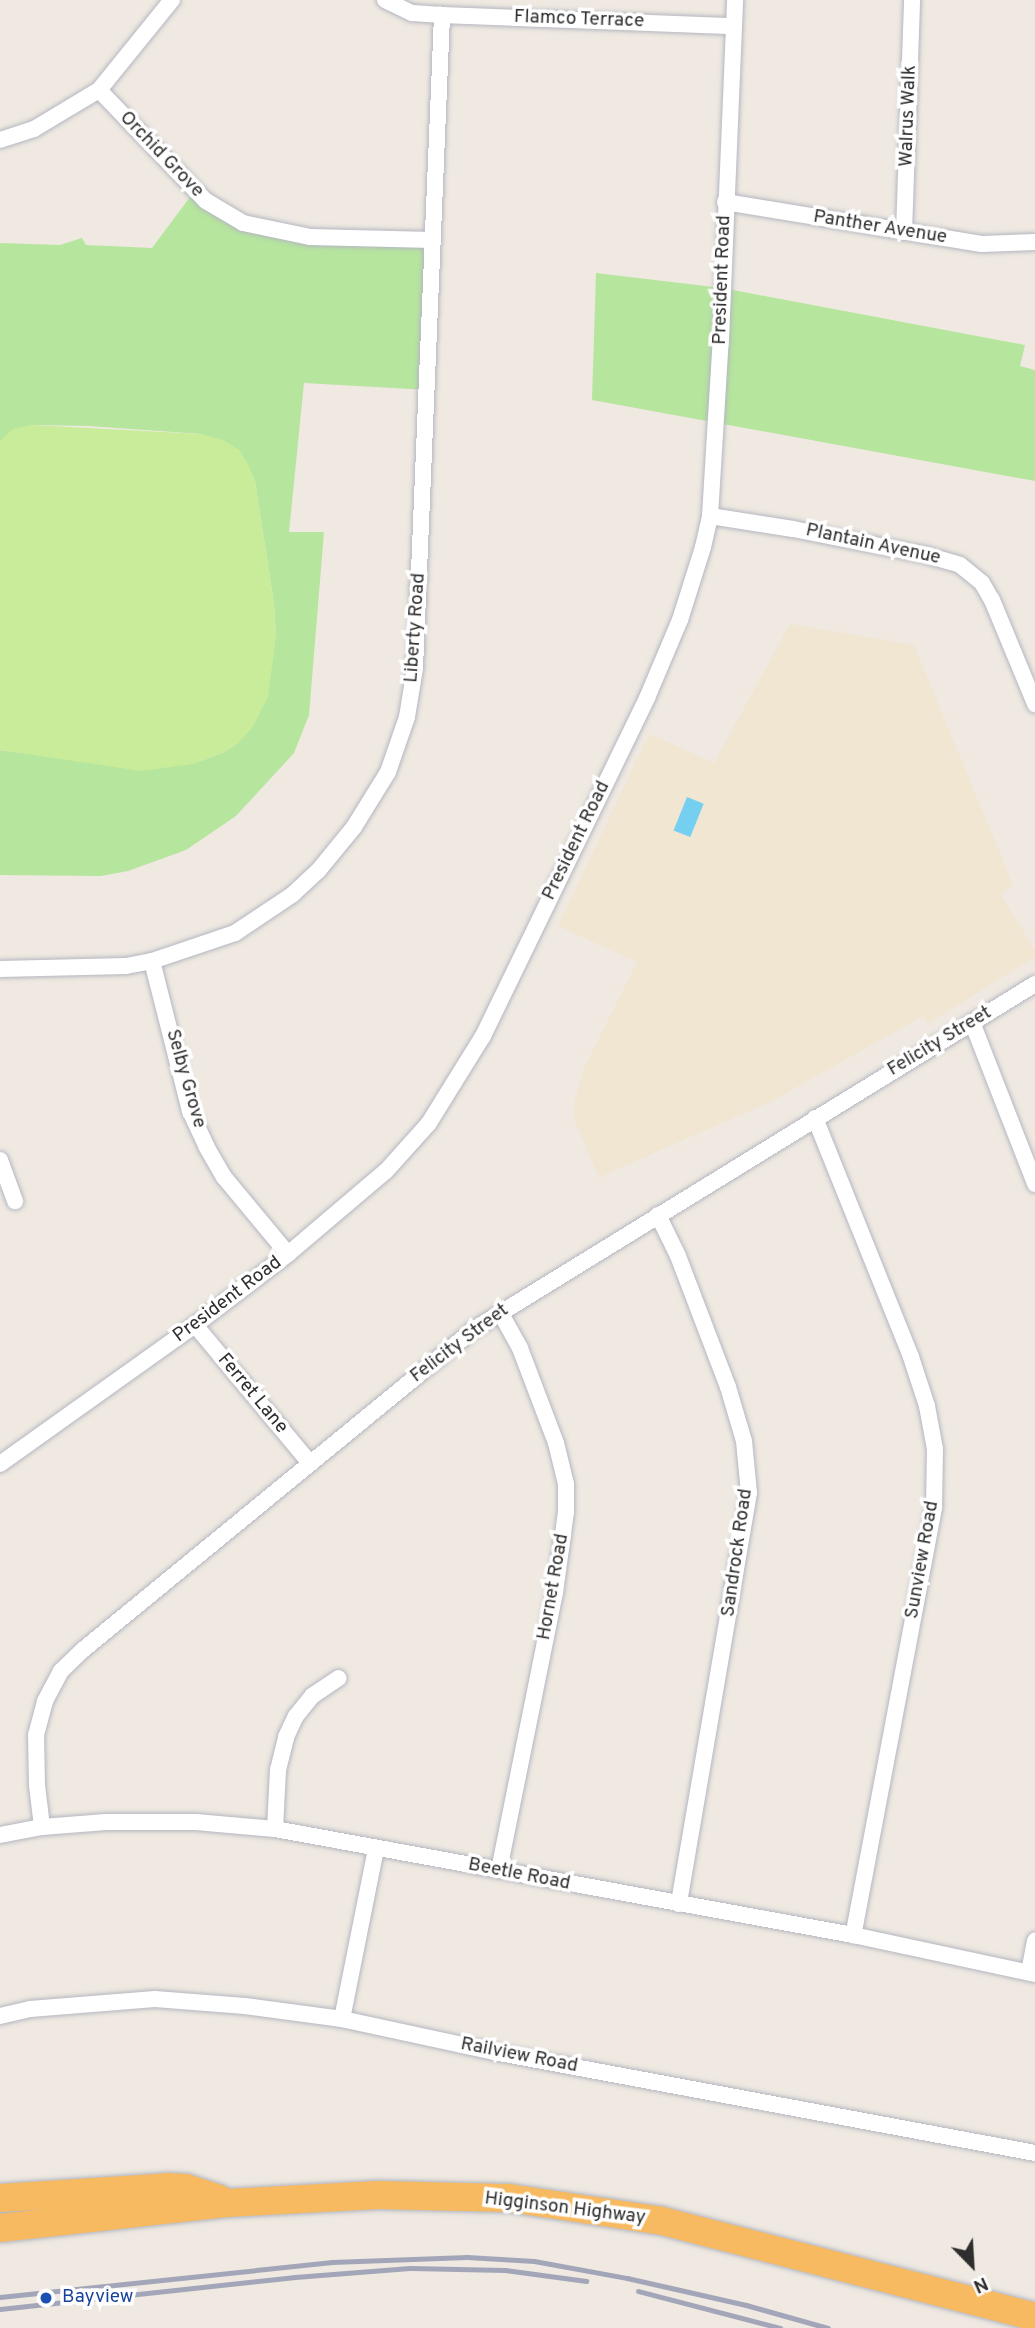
<!DOCTYPE html>
<html>
<head>
<meta charset="utf-8">
<style>
	body { margin:0 }
	#map { position:relative; width:1035px; height:2328px; overflow:hidden; background:#efe9e1; font-family:Overpass,sans-serif }
	div>[style] { position:absolute }
	.education>* { inset:0; background:#f0e6d1 }
	.green>* { inset:0; background:#b6e59e }
	.pitch>* { inset:0; background:#c9ec9a }
	.water>* { inset:0; background:#75cff0; transform-origin:0 0 }
	.roads { filter:drop-shadow(0 0 2px #b4b7c1) drop-shadow(0 0 2px #b4b7c1) }
	.minor>* { height:16px; margin:-8px; padding:0 8px; transform-origin:8px; border-radius:8px; background:#fff }
	.trunk>* { height:28px; margin:-14px; padding:0 14px; transform-origin:14px; border-radius:14px; background:#f8ba60 }
	.rail>* { height:5px; margin:-2.5px; padding:0 2.5px; transform-origin:2.5px; border-radius:2.5px; background:#a3a6b8 }
	.dots>* { width:19px; height:19px; translate:-50% -50%; box-sizing:border-box; border:4px solid #fff; border-radius:50% }
	span { translate:-50% -50%; white-space:nowrap; text-align:center; line-height:1.15; -webkit-text-stroke:7px #fff; paint-order:stroke }
	.street-label { font-size:19px; color:#2e2e2e }
	.transit-label { font-size:19px; color:#164399 }
	.left { translate:0 -50%; text-align:left }
	.north { position:absolute; left:937px; top:2230px; width:70px; height:70px; -webkit-text-stroke:5px #fff; paint-order:stroke; rotate:156deg; font-size:19px; font-weight:700; line-height:28px; text-align:center; color:#2e2e2e }
	.north::after { content:''; display:block; margin:auto; width:24px; height:32px; background:#2e2e2e; clip-path:polygon(50% 0,100% 100%,50% 72%,0 100%) }
</style>
</head>
<body>
<div id="map">
	<div class="education">
		<div style="clip-path:polygon(790px 624px,914px 645px,1013px 885px,1001px 895px,1035px 950px,1035px 957px,927px 1024px,923px 1016px,770px 1102px,599px 1177px,574px 1120px,574px 1104px,583px 1070px,637px 962px,558px 926px,649px 734px,714px 763px)"></div>
	</div>
	<div class="green">
		<div style="clip-path:polygon(193px 193px,243px 224px,434px 241px,429px 390px,304px 383px,289px 532px,324px 532px,309px 715px,294px 753px,236px 816px,186px 850px,128px 871px,101px 876px,0 875px,0 750px,51px 757px,192px 764px,222px 753px,238px 743px,276px 636px,274px 604px,255px 481px,239px 450px,201px 434px,89px 426px,32px 425px,0 441px,0 243px,60px 245px,82px 238px,86px 245px,152px 248px)"></div>
		<div style="clip-path:polygon(596px 273px,722px 288px,1025px 345px,1020px 366px,1035px 370px,1035px 481px,592px 400px)"></div>
	</div>
	<div class="pitch">
		<div style="clip-path:polygon(32px 425px,201px 434px,223px 440px,239px 450px,247px 462px,255px 481px,274px 604px,276px 636px,268px 697px,252px 728px,238px 743px,222px 753px,192px 764px,141px 771px,0 750px,0 441px,13px 429px)"></div>
	</div>
	<div class="water">
		<div style="left:687px;top:797px;width:18px;height:36px;rotate:22deg"></div>
	</div>
	<div class="roads">
		<div class="minor">
			<div style="left:385px;top:0;width:30px;rotate:26deg"></div>
			<div style="left:412px;top:13px;width:30px;rotate:4deg"></div>
			<div style="left:442px;top:15px;width:292px;rotate:2.2deg"></div>
			<div style="left:99px;top:90px;width:154px;rotate:46.1deg"></div>
			<div style="left:206px;top:201px;width:43px;rotate:30.7deg"></div>
			<div style="left:243px;top:223px;width:68px;rotate:11.8deg"></div>
			<div style="left:310px;top:237px;width:123px;rotate:1.4deg"></div>
			<div style="left:0;top:140px;width:36px;rotate:-18deg"></div>
			<div style="left:34px;top:129px;width:76px;rotate:-31deg"></div>
			<div style="left:99px;top:90px;width:116px;rotate:-51deg"></div>
			<div style="left:725px;top:202px;width:260px;rotate:9.3deg"></div>
			<div style="left:982px;top:244px;width:53px;rotate:-2.2deg"></div>
			<div style="left:904px;top:232px;width:232px;rotate:-88deg"></div>
			<div style="left:710px;top:516px;width:84px;rotate:8.9deg"></div>
			<div style="left:793px;top:529px;width:136px;rotate:11.1deg"></div>
			<div style="left:926px;top:555px;width:35px;rotate:16deg"></div>
			<div style="left:960px;top:565px;width:28px;rotate:39deg"></div>
			<div style="left:982px;top:583px;width:20px;rotate:60deg"></div>
			<div style="left:992px;top:600px;width:113px;rotate:67.5deg"></div>
			<div style="left:152px;top:961px;width:155px;rotate:75.8deg"></div>
			<div style="left:190px;top:1111px;width:38px;rotate:65deg"></div>
			<div style="left:206px;top:1146px;width:36px;rotate:60deg"></div>
			<div style="left:224px;top:1177px;width:100px;rotate:50.3deg"></div>
			<div style="left:0;top:969px;width:126px;rotate:-1.4deg"></div>
			<div style="left:126px;top:966px;width:26px;rotate:-11deg"></div>
			<div style="left:152px;top:961px;width:88px;rotate:-18.6deg"></div>
			<div style="left:235px;top:933px;width:69px;rotate:-33.7deg"></div>
			<div style="left:292px;top:895px;width:35px;rotate:-43deg"></div>
			<div style="left:318px;top:871px;width:57px;rotate:-50.7deg"></div>
			<div style="left:354px;top:827px;width:65px;rotate:-58.3deg"></div>
			<div style="left:388px;top:772px;width:58px;rotate:-70.9deg"></div>
			<div style="left:407px;top:717px;width:50px;rotate:-80.7deg"></div>
			<div style="left:415px;top:668px;width:654px;rotate:-87.63deg"></div>
			<div style="left:972px;top:1022px;width:174px;rotate:68.7deg"></div>
			<div style="left:815px;top:1118px;width:258px;rotate:68.1deg"></div>
			<div style="left:911px;top:1357px;width:52px;rotate:71.9deg"></div>
			<div style="left:927px;top:1406px;width:44px;rotate:79.5deg"></div>
			<div style="left:935px;top:1449px;width:59px;rotate:91deg"></div>
			<div style="left:934px;top:1508px;width:435px;rotate:100.7deg"></div>
			<div style="left:0;top:1160px;width:44px;rotate:69.9deg"></div>
			<div style="left:658px;top:1215px;width:46px;rotate:64deg"></div>
			<div style="left:678px;top:1256px;width:140px;rotate:69.1deg"></div>
			<div style="left:728px;top:1387px;width:56px;rotate:73.5deg"></div>
			<div style="left:744px;top:1441px;width:52px;rotate:84.5deg"></div>
			<div style="left:749px;top:1493px;width:417px;rotate:99.7deg"></div>
			<div style="left:195px;top:1325px;width:178px;rotate:50.2deg"></div>
			<div style="left:0;top:1464px;width:239px;rotate:-35.5deg"></div>
			<div style="left:195px;top:1325px;width:117px;rotate:-37.4deg"></div>
			<div style="left:288px;top:1254px;width:128px;rotate:-40.3deg"></div>
			<div style="left:386px;top:1171px;width:64px;rotate:-48.1deg"></div>
			<div style="left:429px;top:1123px;width:102px;rotate:-58.2deg"></div>
			<div style="left:483px;top:1036px;width:376px;rotate:-64.1deg"></div>
			<div style="left:647px;top:698px;width:85px;rotate:-67.1deg"></div>
			<div style="left:680px;top:620px;width:77px;rotate:-72.5deg"></div>
			<div style="left:703px;top:547px;width:32px;rotate:-77deg"></div>
			<div style="left:710px;top:516px;width:179px;rotate:-86.5deg"></div>
			<div style="left:721px;top:337px;width:337px;rotate:-87.6deg"></div>
			<div style="left:42px;top:1827px;width:42px;rotate:-96.8deg"></div>
			<div style="left:37px;top:1785px;width:50px;rotate:-91.1deg"></div>
			<div style="left:36px;top:1735px;width:35px;rotate:-75deg"></div>
			<div style="left:45px;top:1701px;width:34px;rotate:-62deg"></div>
			<div style="left:61px;top:1671px;width:32px;rotate:-44deg"></div>
			<div style="left:84px;top:1649px;width:503px;rotate:-39.35deg"></div>
			<div style="left:473px;top:1330px;width:660px;rotate:-31.62deg"></div>
			<div style="left:275px;top:1829px;width:59px;rotate:-87.1deg"></div>
			<div style="left:278px;top:1770px;width:34px;rotate:-76deg"></div>
			<div style="left:286px;top:1737px;width:23px;rotate:-65deg"></div>
			<div style="left:296px;top:1716px;width:26px;rotate:-51deg"></div>
			<div style="left:312px;top:1696px;width:32px;rotate:-34deg"></div>
			<div style="left:0;top:1835px;width:43px;rotate:-10.8deg"></div>
			<div style="left:42px;top:1827px;width:64px;rotate:-4.5deg"></div>
			<div style="left:106px;top:1822px;width:90px"></div>
			<div style="left:196px;top:1822px;width:79px;rotate:5.1deg"></div>
			<div style="left:275px;top:1829px;width:588px;rotate:10.39deg"></div>
			<div style="left:853px;top:1935px;width:186px;rotate:12.1deg"></div>
			<div style="left:499px;top:1870px;width:283px;rotate:-78.6deg"></div>
			<div style="left:555px;top:1593px;width:82px;rotate:-82.3deg"></div>
			<div style="left:566px;top:1512px;width:28px;rotate:-90deg"></div>
			<div style="left:566px;top:1484px;width:42px;rotate:-103.7deg"></div>
			<div style="left:556px;top:1443px;width:102px;rotate:-110.8deg"></div>
			<div style="left:520px;top:1348px;width:41px;rotate:-119.1deg"></div>
			<div style="left:1029px;top:1972px;width:32px;rotate:-79deg"></div>
			<div style="left:0;top:2016px;width:31px;rotate:-13deg"></div>
			<div style="left:30px;top:2009px;width:125px;rotate:-4.6deg"></div>
			<div style="left:155px;top:1999px;width:90px;rotate:4.4deg"></div>
			<div style="left:245px;top:2006px;width:98px;rotate:7.6deg"></div>
			<div style="left:342px;top:2019px;width:156px;rotate:12.2deg"></div>
			<div style="left:494px;top:2052px;width:550px;rotate:10.57deg"></div>
			<div style="left:342px;top:2019px;width:173px;rotate:-78.7deg"></div>
		</div>
		<div class="trunk">
			<div style="left:0;top:2198px;width:168px;rotate:-3.7deg"></div>
			<div style="left:168px;top:2187px;width:18px;rotate:3deg"></div>
			<div style="left:186px;top:2188px;width:35px;rotate:18deg"></div>
			<div style="left:0;top:2228px;width:228px;rotate:-6.3deg"></div>
			<div style="left:227px;top:2203px;width:151px;rotate:-3deg"></div>
			<div style="left:378px;top:2195px;width:131px;rotate:1.3deg"></div>
			<div style="left:509px;top:2198px;width:155px;rotate:8.5deg"></div>
			<div style="left:662px;top:2221px;width:385px;rotate:14.4deg"></div>
		</div>
	</div>
	<div class="rail">
		<div style="left:638px;top:2291px;width:147px;rotate:14.6deg"></div>
		<div style="left:0;top:2297px;width:334px;rotate:-6deg"></div>
		<div style="left:332px;top:2262px;width:135px;rotate:-2.1deg"></div>
		<div style="left:467px;top:2257px;width:67px;rotate:3.4deg"></div>
		<div style="left:534px;top:2261px;width:95px;rotate:10.4deg"></div>
		<div style="left:627px;top:2278px;width:122px;rotate:12.8deg"></div>
		<div style="left:746px;top:2305px;width:85px;rotate:15.7deg"></div>
		<div style="left:0;top:2309px;width:297px;rotate:-6.2deg"></div>
		<div style="left:295px;top:2277px;width:115px;rotate:-4.5deg"></div>
		<div style="left:410px;top:2268px;width:95px;rotate:1.2deg"></div>
		<div style="left:505px;top:2270px;width:82px;rotate:7.7deg"></div>
	</div>
	<div class="dots">
		<div style="left:46px;top:2298px;background:#1a4fb4"></div>
	</div>
	<div class="street-label">
		<span style="left:579px;top:20px;rotate:2deg">Flamco Terrace</span>
		<span style="left:909px;top:116px;rotate:-88deg">Walrus Walk</span>
		<span style="left:161px;top:155px;rotate:46deg">Orchid Grove</span>
		<span style="left:880px;top:228px;rotate:9deg">Panther Avenue</span>
		<span style="left:723px;top:280px;rotate:-88deg">President Road</span>
		<span style="left:873px;top:545px;rotate:12deg">Plantain Avenue</span>
		<span style="left:416px;top:628px;rotate:-86deg">Liberty Road</span>
		<span style="left:577px;top:841px;rotate:-64deg">President Road</span>
		<span style="left:940px;top:1042px;rotate:-31deg">Felicity Street</span>
		<span style="left:185px;top:1079px;rotate:74deg">Selby Grove</span>
		<span style="left:228px;top:1300px;rotate:-37deg">President Road</span>
		<span style="left:460px;top:1344px;rotate:-37deg">Felicity Street</span>
		<span style="left:252px;top:1394px;rotate:50deg">Ferret Lane</span>
		<span style="left:738px;top:1553px;rotate:-82deg">Sandrock Road</span>
		<span style="left:923px;top:1560px;rotate:-80deg">Sunview Road</span>
		<span style="left:554px;top:1587px;rotate:-80deg">Hornet Road</span>
		<span style="left:519px;top:1875px;rotate:11deg">Beetle Road</span>
		<span style="left:519px;top:2056px;rotate:11deg">Railview Road</span>
		<span style="left:565px;top:2209px;rotate:7deg">Higginson Highway</span>
	</div>
	<div class="transit-label">
		<span class="left" style="left:62px;top:2298px">Bayview</span>
	</div>
	<div class="north">N</div>
</div>
</body>
</html>
